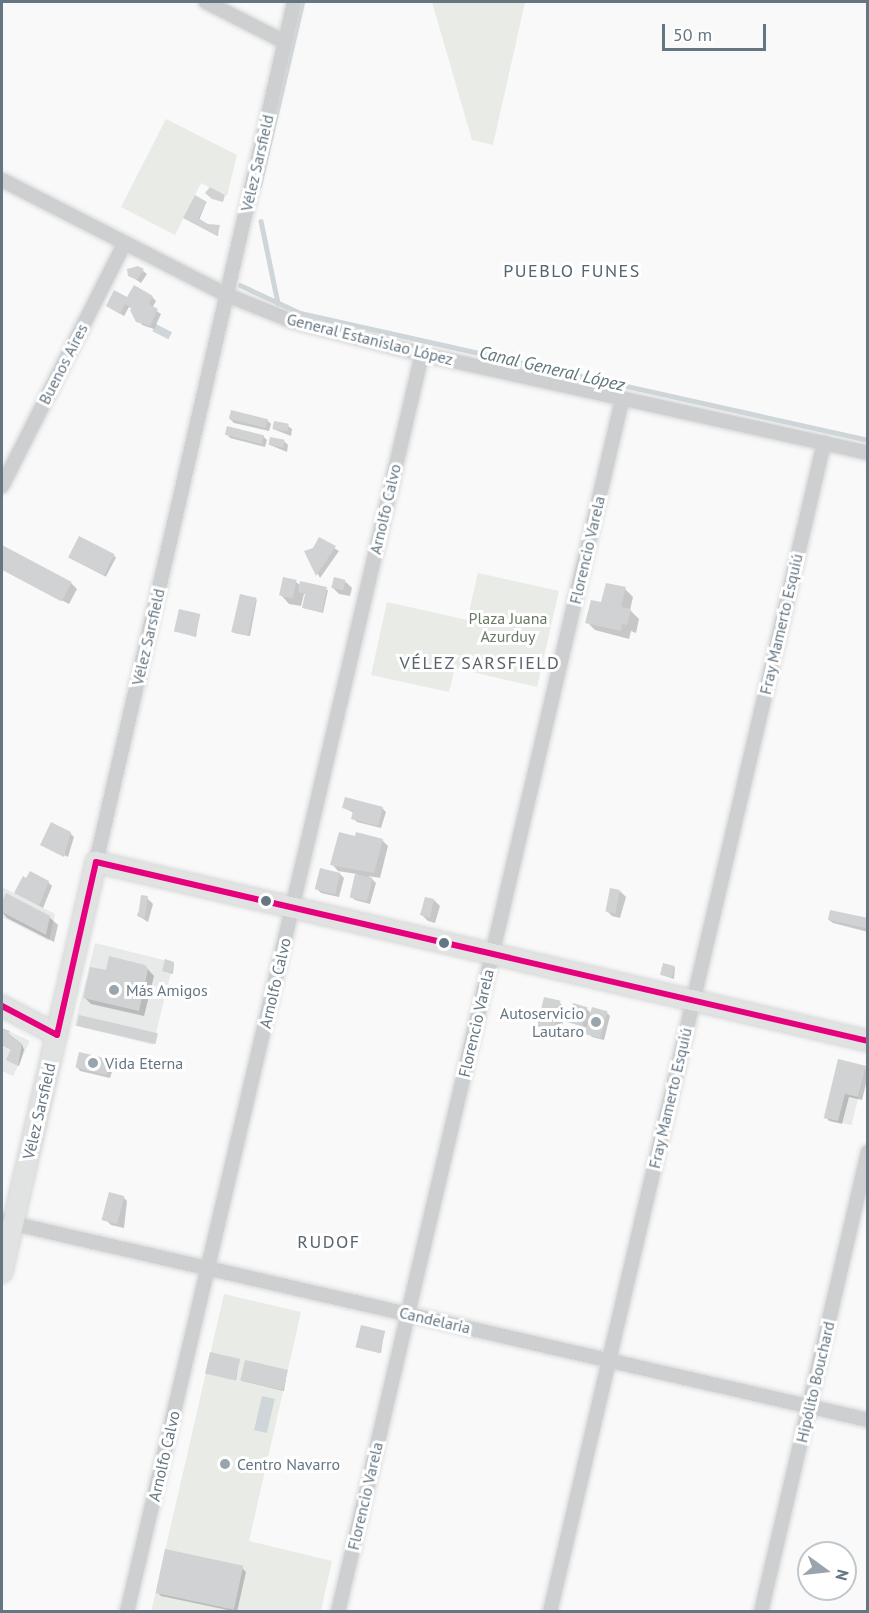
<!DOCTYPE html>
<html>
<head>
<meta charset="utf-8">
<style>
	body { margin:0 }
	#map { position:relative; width:869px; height:1613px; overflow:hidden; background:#f9f9f9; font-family:"PT Sans",sans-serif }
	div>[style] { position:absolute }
	.built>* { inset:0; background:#e8e9e9; transform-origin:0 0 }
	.green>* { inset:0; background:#e8ebe6 }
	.water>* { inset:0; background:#ced6d9; transform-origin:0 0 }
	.shadow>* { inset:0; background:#0003; transform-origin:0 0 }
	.stream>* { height:4.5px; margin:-2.25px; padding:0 2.25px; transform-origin:2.25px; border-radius:2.25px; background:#ced6d9 }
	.building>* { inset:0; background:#d0d2d3; transform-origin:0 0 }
	.roads { filter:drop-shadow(0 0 2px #d5d6d7) drop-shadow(0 0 2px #d5d6d7) }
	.street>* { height:14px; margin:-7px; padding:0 7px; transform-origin:7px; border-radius:7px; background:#cecfd0 }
	.secondary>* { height:20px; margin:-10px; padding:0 10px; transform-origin:10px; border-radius:10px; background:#e1e2e2 }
	.bus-1>* { height:6px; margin:-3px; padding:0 3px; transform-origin:3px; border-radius:3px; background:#e5007d }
	.dots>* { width:16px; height:16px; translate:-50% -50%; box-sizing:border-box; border:3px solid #fff; border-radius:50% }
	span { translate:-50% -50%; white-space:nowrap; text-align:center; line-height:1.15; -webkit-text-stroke:6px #fff; paint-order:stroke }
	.street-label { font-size:16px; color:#657683 }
	.park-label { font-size:16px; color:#687a64 }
	.poi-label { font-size:16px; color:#657683 }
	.left { translate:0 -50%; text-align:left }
	.right { translate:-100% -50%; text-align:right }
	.neighbourhood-label { font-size:18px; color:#57646e; letter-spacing:1.5px }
	.water-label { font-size:18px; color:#60757c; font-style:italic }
	.frame { position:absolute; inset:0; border:3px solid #657683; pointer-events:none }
	.north { position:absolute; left:797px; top:1541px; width:60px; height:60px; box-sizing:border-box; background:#fff; border:2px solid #c1c8cd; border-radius:50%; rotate:105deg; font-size:16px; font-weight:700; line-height:24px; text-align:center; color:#657683 }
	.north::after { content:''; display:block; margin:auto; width:21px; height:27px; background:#99a4ac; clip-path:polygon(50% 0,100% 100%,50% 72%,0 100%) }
	.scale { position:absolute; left:662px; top:24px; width:104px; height:27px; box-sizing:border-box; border:3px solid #657683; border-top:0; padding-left:8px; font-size:18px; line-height:21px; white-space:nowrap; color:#657683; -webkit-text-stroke:4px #fff; paint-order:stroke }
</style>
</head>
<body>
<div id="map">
	<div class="built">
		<div style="clip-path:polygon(2px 887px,55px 914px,49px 941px,2px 917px)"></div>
		<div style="left:95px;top:943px;width:81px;height:85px;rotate:14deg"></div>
		<div style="clip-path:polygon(2px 1028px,30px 1041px,13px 1076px,2px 1071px)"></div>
		<div style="left:838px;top:1059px;width:29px;height:61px;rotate:14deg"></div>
	</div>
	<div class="green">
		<div style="clip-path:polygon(432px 2px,525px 2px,493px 145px,472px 140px)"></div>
		<div style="clip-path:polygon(166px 119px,237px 155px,227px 196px,201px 183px,175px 235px,121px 207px)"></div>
		<div style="clip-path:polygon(478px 573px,559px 591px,537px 687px,455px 668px,449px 692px,371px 675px,387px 602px,467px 620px)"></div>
		<div style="clip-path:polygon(224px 1294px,301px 1312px,249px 1541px,332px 1561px,321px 1611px,151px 1612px)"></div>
	</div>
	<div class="water">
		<div style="left:156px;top:324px;width:18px;height:8px;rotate:27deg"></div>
		<div style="left:262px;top:1396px;width:13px;height:35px;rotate:13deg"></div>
	</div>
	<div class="shadow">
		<div style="clip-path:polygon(206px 203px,199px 220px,208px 225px,219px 226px,218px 236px,187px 219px)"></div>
		<div style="clip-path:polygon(143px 271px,147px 274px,141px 283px,129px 275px)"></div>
		<div style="clip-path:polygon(152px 297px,156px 301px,152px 308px,161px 314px,154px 329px,142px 325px,133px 309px,129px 307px,124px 316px,108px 306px)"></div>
		<div style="clip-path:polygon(230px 419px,267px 420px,271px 424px,269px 431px,234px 423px)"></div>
		<div style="clip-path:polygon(288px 426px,292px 429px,291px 436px,273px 429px)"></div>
		<div style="clip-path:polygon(227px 434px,263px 436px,267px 440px,265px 447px,230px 438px)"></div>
		<div style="clip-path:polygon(285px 442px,288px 445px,287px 452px,270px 445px)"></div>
		<div style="left:80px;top:538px;width:41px;height:22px;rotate:28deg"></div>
		<div style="clip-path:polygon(319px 539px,339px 551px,320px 578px,306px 552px,314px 549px)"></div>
		<div style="clip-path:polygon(2px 547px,71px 583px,77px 589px,69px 604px,2px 569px)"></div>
		<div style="clip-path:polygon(296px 582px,301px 586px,328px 590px,323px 613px,304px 608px,307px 594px,304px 594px,301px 606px,289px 604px,281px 595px)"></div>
		<div style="clip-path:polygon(346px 582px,352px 588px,350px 596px,339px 594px,333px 588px)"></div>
		<div style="clip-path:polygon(625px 589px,633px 597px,630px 610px,639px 619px,636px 633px,631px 631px,629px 639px,595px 630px,587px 622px,602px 604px)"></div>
		<div style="clip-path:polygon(257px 599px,250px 636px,234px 633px,233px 631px)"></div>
		<div style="clip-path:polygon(199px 615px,196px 637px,175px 631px)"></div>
		<div style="clip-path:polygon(344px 808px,382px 808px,386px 812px,381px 828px,357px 822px,353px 818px,354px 813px)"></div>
		<div style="clip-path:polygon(70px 833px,74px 837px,68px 857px,44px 845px)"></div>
		<div style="clip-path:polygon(382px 840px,388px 846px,380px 878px,369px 876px,376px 883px,370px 904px,355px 900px,351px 896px,357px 874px,338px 871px,332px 864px)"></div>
		<div style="clip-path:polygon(340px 874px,344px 878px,339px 897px,321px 893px,317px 889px)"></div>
		<div style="clip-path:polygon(48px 882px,52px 886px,43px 908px,16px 893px)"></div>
		<div style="clip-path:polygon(620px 891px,626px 897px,620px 918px,612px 916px,606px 910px)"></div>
		<div style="clip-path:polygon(7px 895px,49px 917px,58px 925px,54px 942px,7px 918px,2px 912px,2px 905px)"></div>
		<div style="clip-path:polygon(147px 898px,153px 904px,148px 922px,137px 915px)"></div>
		<div style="clip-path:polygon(434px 900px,440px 906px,435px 923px,428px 921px,422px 915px)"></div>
		<div style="clip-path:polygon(829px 920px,868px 920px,868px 932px,833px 923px)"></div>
		<div style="clip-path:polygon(174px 963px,173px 974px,164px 971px)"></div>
		<div style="clip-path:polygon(145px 966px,154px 976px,144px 1016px,91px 1004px,84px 997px,107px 972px)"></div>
		<div style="clip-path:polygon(675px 967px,674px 979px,662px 975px)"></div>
		<div style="clip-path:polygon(560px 1003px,566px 1009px,560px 1035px,545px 1031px,539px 1025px)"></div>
		<div style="clip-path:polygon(586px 1008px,592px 1014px,606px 1012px,610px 1016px,604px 1040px,592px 1037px,588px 1033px,589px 1029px,569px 1021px)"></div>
		<div style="clip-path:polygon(2px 1029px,22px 1044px,24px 1050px,19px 1066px,9px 1061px,12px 1050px,2px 1045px)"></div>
		<div style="clip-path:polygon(80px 1053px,110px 1061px,114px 1065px,110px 1078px,80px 1071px,77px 1067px)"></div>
		<div style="clip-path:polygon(865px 1067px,868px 1076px,862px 1100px,849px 1097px,842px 1124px,829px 1121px,826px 1117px)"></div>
		<div style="clip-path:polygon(123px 1197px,127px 1201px,124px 1228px,111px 1225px,105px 1219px)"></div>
		<div style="clip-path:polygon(384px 1332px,381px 1353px,357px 1346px)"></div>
		<div style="clip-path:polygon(239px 1360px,236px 1380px,207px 1373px)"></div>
		<div style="clip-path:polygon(287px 1372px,284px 1391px,242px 1381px)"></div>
		<div style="clip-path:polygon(242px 1568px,246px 1572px,237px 1612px,161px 1596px,157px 1592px)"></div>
	</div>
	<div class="stream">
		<div style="left:259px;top:186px;width:189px;rotate:-76.8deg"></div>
		<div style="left:261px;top:221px;width:84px;rotate:78.3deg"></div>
		<div style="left:240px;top:285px;width:66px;rotate:25deg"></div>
		<div style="left:300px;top:313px;width:582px;rotate:12.6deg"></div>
	</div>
	<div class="building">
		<div style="clip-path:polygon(210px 187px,225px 195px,223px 202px,212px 199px,205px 193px)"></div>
		<div style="clip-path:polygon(195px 195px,207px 202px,198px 218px,208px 224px,220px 225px,217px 236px,183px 218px)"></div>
		<div style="clip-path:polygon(138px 266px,144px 269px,137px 280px,128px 276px,127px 269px)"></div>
		<div style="clip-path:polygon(134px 285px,153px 296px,149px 304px,158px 309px,150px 326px,136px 322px,130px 310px,132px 308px,125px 304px,120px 314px,106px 306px,114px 290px,127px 297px)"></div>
		<div style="left:231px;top:410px;width:38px;height:9px;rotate:14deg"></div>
		<div style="left:274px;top:421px;width:15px;height:8px;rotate:11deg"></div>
		<div style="left:227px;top:426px;width:38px;height:9px;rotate:14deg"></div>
		<div style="left:270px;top:437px;width:15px;height:8px;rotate:11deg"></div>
		<div style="left:79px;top:536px;width:40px;height:24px;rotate:27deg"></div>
		<div style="clip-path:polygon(319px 537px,336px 546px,316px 576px,304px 551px,313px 548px)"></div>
		<div style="left:2px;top:545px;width:79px;height:22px;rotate:28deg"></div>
		<div style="left:283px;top:577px;width:14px;height:19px;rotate:12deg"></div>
		<div style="left:334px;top:577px;width:12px;height:11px;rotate:14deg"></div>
		<div style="clip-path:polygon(300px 581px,327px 587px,322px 612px,302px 608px,305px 594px,298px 592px)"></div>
		<div style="clip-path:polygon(606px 583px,626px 587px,621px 607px,631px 609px,627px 625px,622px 624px,621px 631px,585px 623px,591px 600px,601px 602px)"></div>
		<div style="left:240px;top:594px;width:17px;height:39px;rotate:13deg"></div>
		<div style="left:179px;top:609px;width:22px;height:23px;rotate:13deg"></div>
		<div style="clip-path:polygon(345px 797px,383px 807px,378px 826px,351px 819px,353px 811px,342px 808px)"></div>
		<div style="clip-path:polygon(51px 822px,71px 832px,64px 857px,40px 845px)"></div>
		<div style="clip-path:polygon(339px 832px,355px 836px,356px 832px,383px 839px,374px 873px,330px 865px)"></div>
		<div style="left:320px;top:868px;width:21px;height:22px;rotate:14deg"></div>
		<div style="clip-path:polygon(30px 871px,49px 881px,39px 906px,14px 893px,23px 876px,26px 878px)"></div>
		<div style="left:355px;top:874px;width:18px;height:24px;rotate:13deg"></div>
		<div style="left:610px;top:888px;width:10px;height:24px;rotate:11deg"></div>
		<div style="clip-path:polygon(6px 893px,50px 916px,46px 935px,2px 912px,2px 901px)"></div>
		<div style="left:141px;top:895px;width:7px;height:22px;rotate:8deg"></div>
		<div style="clip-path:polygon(425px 897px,434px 899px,430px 918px,420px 915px)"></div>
		<div style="left:830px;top:910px;width:39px;height:10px;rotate:12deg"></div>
		<div style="clip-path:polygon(109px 956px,145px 965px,148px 969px,139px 1011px,83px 998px,90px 967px,106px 970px)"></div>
		<div style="clip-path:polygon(165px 959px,174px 962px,172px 973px,162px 971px)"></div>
		<div style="left:663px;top:963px;width:12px;height:12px;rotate:14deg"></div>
		<div style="left:544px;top:997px;width:17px;height:30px;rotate:13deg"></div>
		<div style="left:573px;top:1003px;width:15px;height:20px;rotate:16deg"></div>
		<div style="left:592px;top:1007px;width:16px;height:28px;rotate:15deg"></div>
		<div style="left:79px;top:1015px;width:81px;height:11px;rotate:13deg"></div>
		<div style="clip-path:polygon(2px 1028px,10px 1031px,8px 1034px,22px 1044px,18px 1066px,6px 1060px,11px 1049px,2px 1045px)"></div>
		<div style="left:79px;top:1052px;width:32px;height:16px;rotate:13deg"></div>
		<div style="clip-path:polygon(838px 1059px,866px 1066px,858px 1097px,845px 1094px,838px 1121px,824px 1118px)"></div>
		<div style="left:109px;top:1192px;width:16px;height:29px;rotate:15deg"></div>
		<div style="left:361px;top:1325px;width:25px;height:23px;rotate:14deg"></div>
		<div style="left:210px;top:1352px;width:31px;height:22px;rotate:13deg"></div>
		<div style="left:245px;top:1360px;width:44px;height:21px;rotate:13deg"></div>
		<div style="left:165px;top:1549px;width:80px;height:45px;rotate:12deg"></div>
	</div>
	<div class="roads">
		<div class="street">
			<div style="left:206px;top:2px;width:89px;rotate:26.9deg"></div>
			<div style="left:2px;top:180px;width:253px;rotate:27.1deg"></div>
			<div style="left:227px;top:295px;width:70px;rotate:21.8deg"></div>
			<div style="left:292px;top:321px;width:134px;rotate:14.2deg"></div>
			<div style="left:422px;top:354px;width:457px;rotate:12.5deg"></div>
			<div style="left:2px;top:486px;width:272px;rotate:-63.2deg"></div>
			<div style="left:96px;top:862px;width:882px;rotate:-77.03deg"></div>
			<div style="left:2px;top:1221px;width:889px;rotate:12.94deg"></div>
			<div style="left:127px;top:1612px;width:1292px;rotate:-76.8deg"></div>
			<div style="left:338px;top:1612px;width:1245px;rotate:-76.81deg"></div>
			<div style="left:550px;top:1612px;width:1201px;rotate:-76.81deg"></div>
			<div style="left:761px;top:1612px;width:472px;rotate:-76.9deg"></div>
		</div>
		<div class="secondary">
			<div style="left:2px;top:1006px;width:62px;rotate:27.8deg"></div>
			<div style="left:2px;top:1272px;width:421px;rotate:-77.1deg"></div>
			<div style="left:96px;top:862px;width:792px;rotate:13.05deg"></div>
		</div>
	</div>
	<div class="bus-1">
		<div style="left:2px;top:1006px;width:62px;rotate:27.8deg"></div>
		<div style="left:57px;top:1035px;width:177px;rotate:-77.3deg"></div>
		<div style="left:96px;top:862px;width:792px;rotate:13.05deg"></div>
	</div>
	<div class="dots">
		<div style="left:266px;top:901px;background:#657683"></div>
		<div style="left:444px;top:943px;background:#657683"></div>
		<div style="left:114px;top:990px;background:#99a4ac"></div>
		<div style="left:596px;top:1022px;background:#99a4ac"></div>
		<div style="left:93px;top:1063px;background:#99a4ac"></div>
		<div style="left:225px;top:1464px;background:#99a4ac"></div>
	</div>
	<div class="street-label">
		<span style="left:257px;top:163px;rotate:-77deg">Vélez Sarsfield</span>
		<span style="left:370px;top:339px;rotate:14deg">General Estanislao López</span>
		<span style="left:63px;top:364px;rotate:-63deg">Buenos Aires</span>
		<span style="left:385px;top:509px;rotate:-77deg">Arnolfo Calvo</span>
		<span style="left:587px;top:550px;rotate:-77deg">Florencio Varela</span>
		<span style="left:781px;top:624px;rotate:-77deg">Fray Mamerto Esquiú</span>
		<span style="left:148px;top:637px;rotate:-77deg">Vélez Sarsfield</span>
		<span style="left:275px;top:983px;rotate:-77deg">Arnolfo Calvo</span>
		<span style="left:476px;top:1023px;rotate:-77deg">Florencio Varela</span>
		<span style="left:670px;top:1098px;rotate:-77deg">Fray Mamerto Esquiú</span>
		<span style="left:39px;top:1111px;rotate:-77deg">Vélez Sarsfield</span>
		<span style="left:435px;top:1320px;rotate:13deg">Candelaria</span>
		<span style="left:815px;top:1382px;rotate:-77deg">Hipólito Bouchard</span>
		<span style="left:164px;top:1456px;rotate:-77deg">Arnolfo Calvo</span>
		<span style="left:365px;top:1496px;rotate:-77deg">Florencio Varela</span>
	</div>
	<div class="park-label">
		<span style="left:508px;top:627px">Plaza Juana<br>Azurduy</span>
	</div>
	<div class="poi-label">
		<span class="left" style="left:126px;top:990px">Más Amigos</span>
		<span class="right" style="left:584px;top:1022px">Autoservicio<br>Lautaro</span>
		<span class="left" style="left:105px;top:1063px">Vida Eterna</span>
		<span class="left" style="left:237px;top:1464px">Centro Navarro</span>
	</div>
	<div class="neighbourhood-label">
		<span style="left:572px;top:271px">PUEBLO FUNES</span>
		<span style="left:480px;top:663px">VÉLEZ SARSFIELD</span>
		<span style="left:329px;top:1242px">RUDOF</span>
	</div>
	<div class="water-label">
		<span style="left:552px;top:369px;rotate:13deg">Canal General López</span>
	</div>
	<div class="frame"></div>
	<div class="north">N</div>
	<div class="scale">50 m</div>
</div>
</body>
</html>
